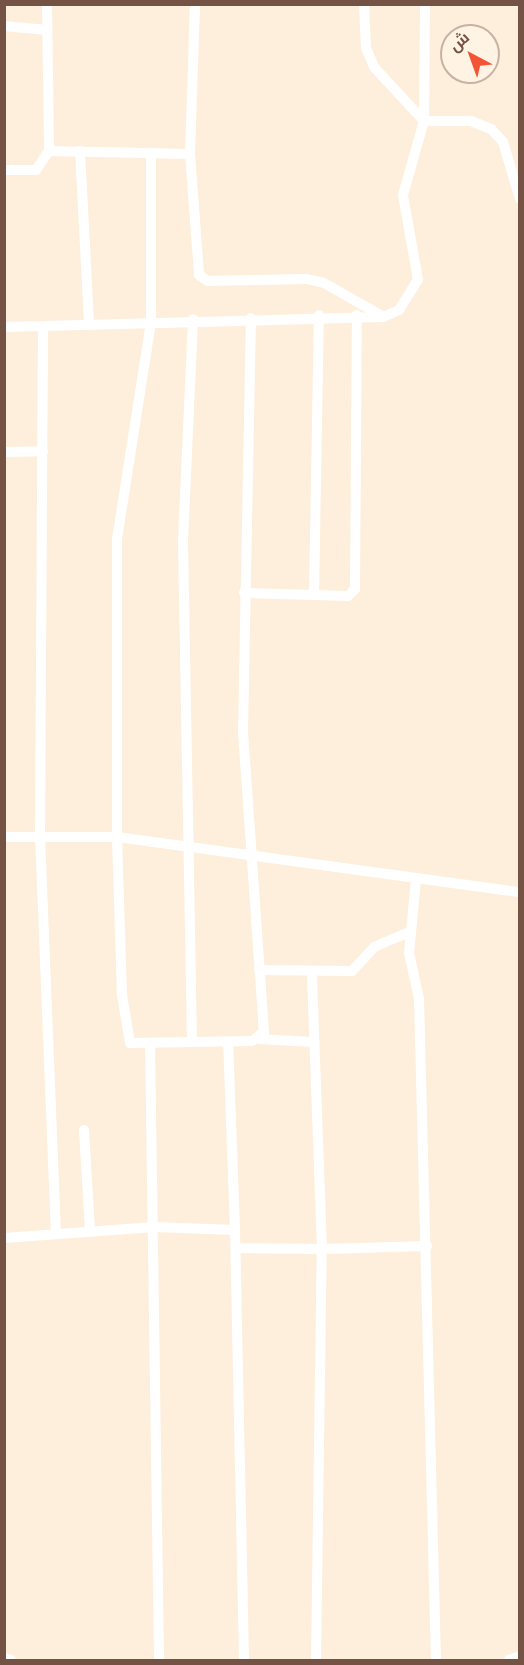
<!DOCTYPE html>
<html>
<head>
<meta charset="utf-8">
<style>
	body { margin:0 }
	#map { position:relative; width:524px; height:1665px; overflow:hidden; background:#feefdc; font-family:Raleway,Cairo,sans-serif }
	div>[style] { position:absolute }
	.minor>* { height:10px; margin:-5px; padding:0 5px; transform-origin:5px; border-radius:5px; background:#fff }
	span { translate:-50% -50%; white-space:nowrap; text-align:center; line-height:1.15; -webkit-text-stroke:4.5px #fff3e4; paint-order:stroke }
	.frame { position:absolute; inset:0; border:6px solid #745244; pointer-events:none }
	.north { position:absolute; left:440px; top:24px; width:60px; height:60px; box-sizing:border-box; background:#fff3e4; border:2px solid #c7b3a4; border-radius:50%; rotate:319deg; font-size:16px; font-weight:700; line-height:24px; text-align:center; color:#745244 }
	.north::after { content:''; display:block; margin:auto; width:21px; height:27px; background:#f35436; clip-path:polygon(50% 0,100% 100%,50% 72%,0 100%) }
</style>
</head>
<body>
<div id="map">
	<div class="minor">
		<div style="left:47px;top:4px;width:147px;rotate:89.2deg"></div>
		<div style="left:195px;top:4px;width:150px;rotate:91.9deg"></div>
		<div style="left:190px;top:154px;width:121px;rotate:85.7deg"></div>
		<div style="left:199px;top:275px;width:11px;rotate:34deg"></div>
		<div style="left:208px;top:281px;width:99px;rotate:-1.2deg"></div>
		<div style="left:307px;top:279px;width:17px;rotate:13deg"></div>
		<div style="left:324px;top:283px;width:64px;rotate:29.7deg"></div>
		<div style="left:364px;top:4px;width:44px;rotate:87.4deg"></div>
		<div style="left:366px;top:48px;width:21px;rotate:67deg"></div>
		<div style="left:374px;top:67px;width:74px;rotate:47.2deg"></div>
		<div style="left:424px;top:121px;width:47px"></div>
		<div style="left:471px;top:121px;width:22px;rotate:22deg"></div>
		<div style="left:491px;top:129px;width:18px;rotate:47deg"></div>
		<div style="left:503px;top:142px;width:59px;rotate:73.4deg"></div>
		<div style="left:4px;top:26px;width:43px;rotate:5.3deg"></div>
		<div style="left:80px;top:151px;width:173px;rotate:87deg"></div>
		<div style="left:151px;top:153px;width:169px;rotate:90deg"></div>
		<div style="left:151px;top:322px;width:219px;rotate:98.9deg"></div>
		<div style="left:117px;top:538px;width:299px;rotate:90deg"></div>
		<div style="left:117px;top:837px;width:158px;rotate:88.2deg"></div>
		<div style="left:122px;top:995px;width:49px;rotate:80.5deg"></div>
		<div style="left:130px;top:1043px;width:122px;rotate:-0.9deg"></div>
		<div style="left:252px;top:1041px;width:15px;rotate:-37deg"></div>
		<div style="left:264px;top:1032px;width:301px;rotate:-94deg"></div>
		<div style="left:243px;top:732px;width:414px;rotate:-88.9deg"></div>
		<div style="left:4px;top:170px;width:32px"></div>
		<div style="left:36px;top:170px;width:23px;rotate:-56deg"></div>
		<div style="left:49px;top:151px;width:141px;rotate:1.2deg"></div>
		<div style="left:43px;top:326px;width:510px;rotate:90.34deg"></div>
		<div style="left:40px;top:836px;width:398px;rotate:87.7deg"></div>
		<div style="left:4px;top:327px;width:379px;rotate:-1.5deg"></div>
		<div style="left:383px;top:317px;width:17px;rotate:-24deg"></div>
		<div style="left:399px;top:310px;width:36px;rotate:-58deg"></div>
		<div style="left:418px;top:280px;width:86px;rotate:-100deg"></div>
		<div style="left:403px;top:195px;width:77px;rotate:-74.2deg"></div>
		<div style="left:424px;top:121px;width:117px;rotate:-89.5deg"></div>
		<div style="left:4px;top:452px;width:39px;rotate:-1deg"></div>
		<div style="left:244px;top:593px;width:104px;rotate:1.7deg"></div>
		<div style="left:348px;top:596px;width:10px;rotate:-45deg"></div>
		<div style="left:355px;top:589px;width:274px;rotate:-89.6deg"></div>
		<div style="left:314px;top:595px;width:280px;rotate:-89deg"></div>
		<div style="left:4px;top:837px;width:113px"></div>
		<div style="left:117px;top:837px;width:407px;rotate:7.8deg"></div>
		<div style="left:416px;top:879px;width:74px;rotate:95.4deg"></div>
		<div style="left:409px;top:953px;width:47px;rotate:77.7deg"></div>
		<div style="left:419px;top:999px;width:661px;rotate:88.53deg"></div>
		<div style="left:259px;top:970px;width:93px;rotate:0.6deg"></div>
		<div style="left:352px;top:971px;width:33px;rotate:-47deg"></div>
		<div style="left:374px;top:947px;width:38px;rotate:-23deg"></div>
		<div style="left:259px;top:1039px;width:55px;rotate:3.1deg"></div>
		<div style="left:192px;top:1042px;width:502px;rotate:-91.03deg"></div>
		<div style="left:183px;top:540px;width:221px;rotate:-87.4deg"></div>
		<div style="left:150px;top:1043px;width:617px;rotate:89.16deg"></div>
		<div style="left:84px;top:1130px;width:102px;rotate:86.6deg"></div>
		<div style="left:235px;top:1230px;width:430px;rotate:88.8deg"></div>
		<div style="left:4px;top:1238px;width:151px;rotate:-4.2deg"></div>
		<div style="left:155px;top:1227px;width:80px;rotate:2.1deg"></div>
		<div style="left:235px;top:1230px;width:188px;rotate:-92.1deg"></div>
		<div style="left:236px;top:1248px;width:86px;rotate:0.7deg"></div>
		<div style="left:322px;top:1249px;width:278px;rotate:-92.1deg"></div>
		<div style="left:4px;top:1658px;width:7px;rotate:16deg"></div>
		<div style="left:316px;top:1660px;width:411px;rotate:-89.2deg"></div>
		<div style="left:322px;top:1249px;width:105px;rotate:-1.6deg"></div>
		<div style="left:509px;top:1660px;width:12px;rotate:-20deg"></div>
	</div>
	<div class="frame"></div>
	<div class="north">ش</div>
</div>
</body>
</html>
